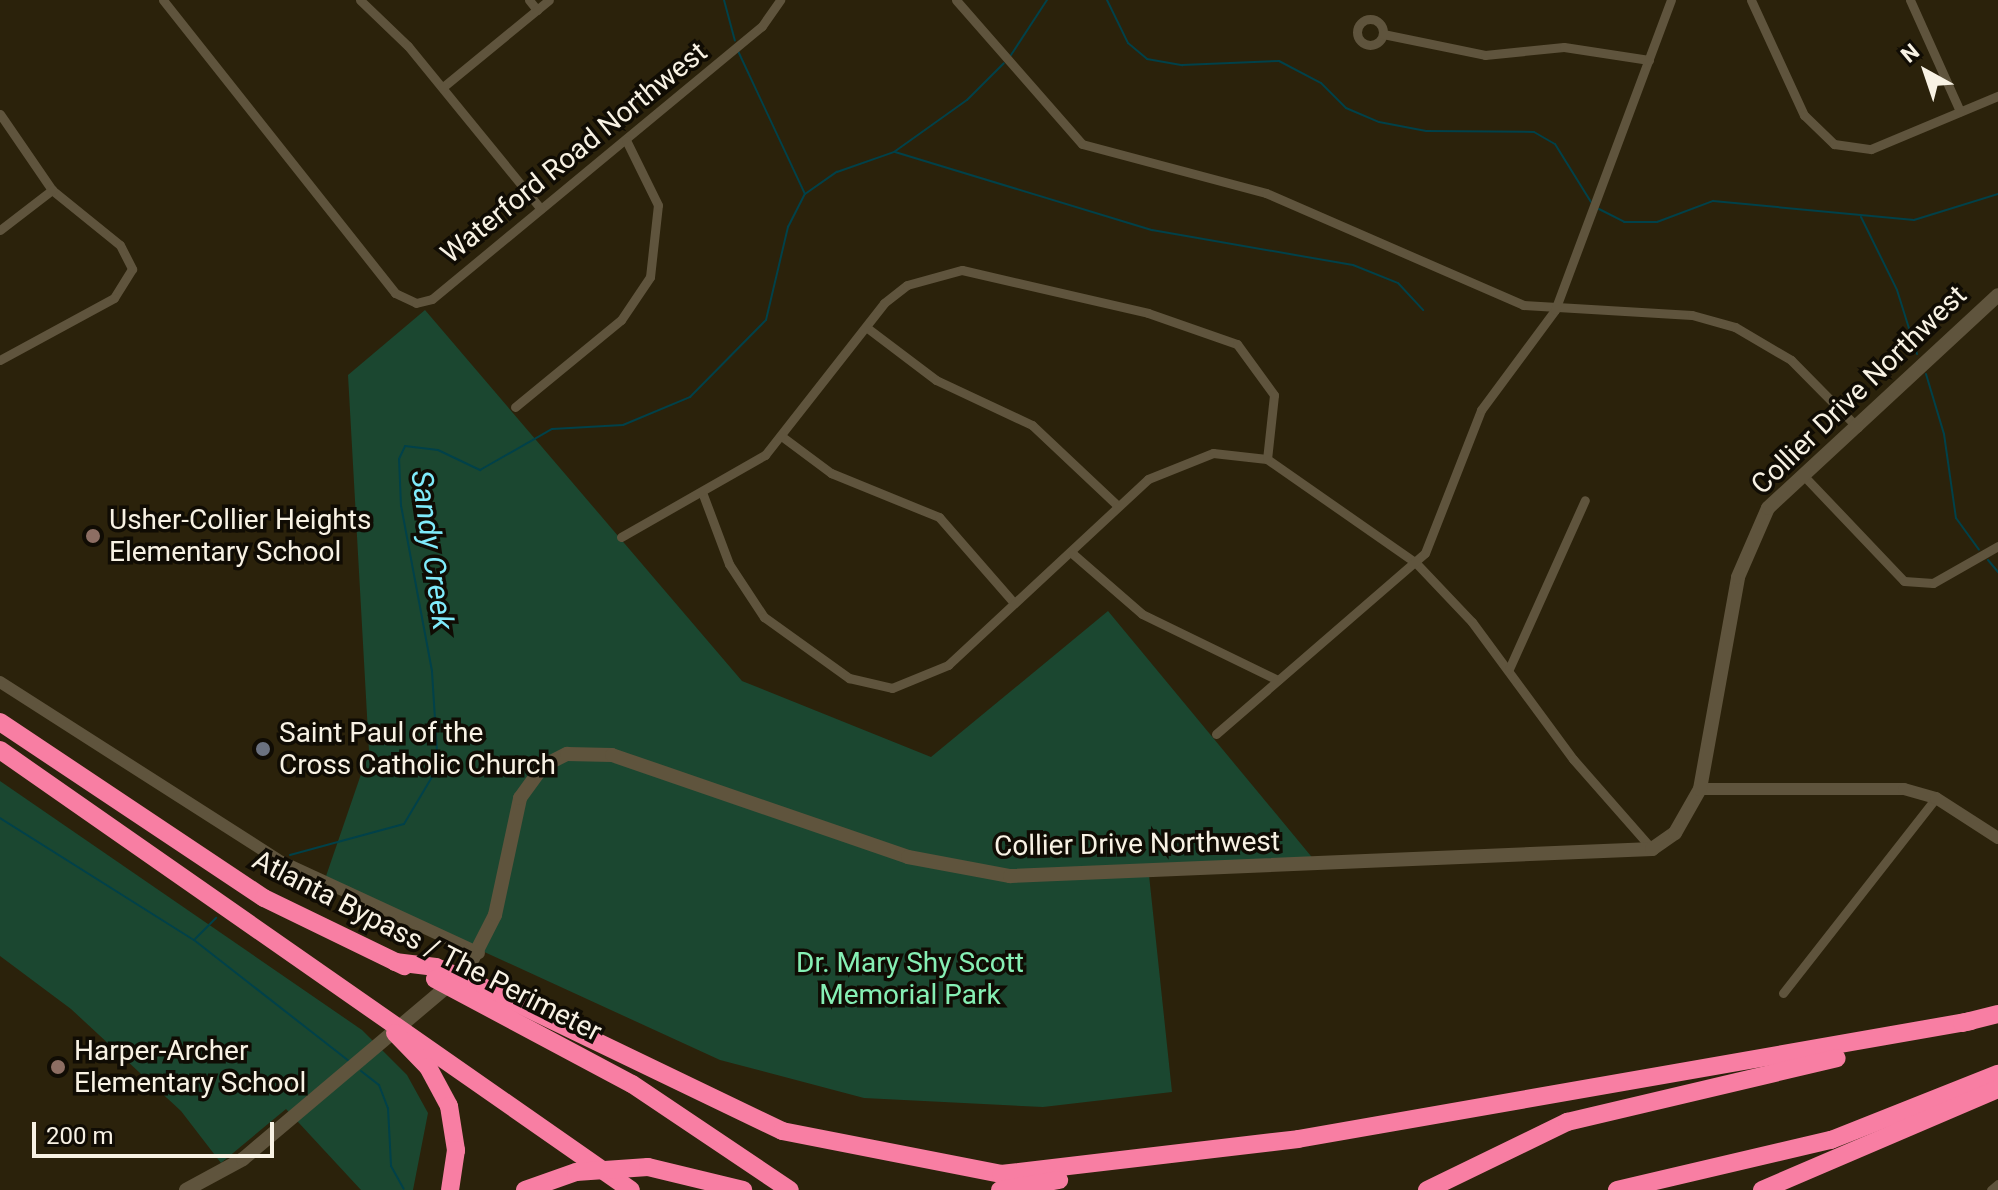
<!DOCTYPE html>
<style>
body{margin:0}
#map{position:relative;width:1998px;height:1190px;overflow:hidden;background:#2b220b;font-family:Roboto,sans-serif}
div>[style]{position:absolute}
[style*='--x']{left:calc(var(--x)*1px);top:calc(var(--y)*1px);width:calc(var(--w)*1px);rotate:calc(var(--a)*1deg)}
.green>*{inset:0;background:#1b4730}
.stream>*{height:2px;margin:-1px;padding:0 1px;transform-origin:1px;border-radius:1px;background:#014149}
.minor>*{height:9px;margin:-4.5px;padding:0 4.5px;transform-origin:4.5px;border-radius:4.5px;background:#5f543d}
.minor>.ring{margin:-4.5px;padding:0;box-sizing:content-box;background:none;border:9px solid #5f543d;border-radius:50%}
.tertiary>*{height:12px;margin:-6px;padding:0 6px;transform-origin:6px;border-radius:6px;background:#5f543d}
.secondary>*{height:14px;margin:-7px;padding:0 7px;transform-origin:7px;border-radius:7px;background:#5f543d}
.motorway>*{height:18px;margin:-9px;padding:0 9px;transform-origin:9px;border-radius:9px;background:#f87ea3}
.dots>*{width:22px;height:22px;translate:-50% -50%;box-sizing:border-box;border:4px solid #100c04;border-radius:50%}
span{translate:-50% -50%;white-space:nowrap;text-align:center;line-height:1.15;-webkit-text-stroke:7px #100c04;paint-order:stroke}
.street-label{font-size:28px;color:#f8f2e4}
.poi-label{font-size:28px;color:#f8f2e4}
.left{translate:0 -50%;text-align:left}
.park-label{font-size:28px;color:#86efb4}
.water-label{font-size:30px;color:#7febfb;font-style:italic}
.north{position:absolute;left:1886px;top:32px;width:80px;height:80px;-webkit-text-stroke:6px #100c04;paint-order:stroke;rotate:320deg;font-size:22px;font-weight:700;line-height:32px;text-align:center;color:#f8f2e4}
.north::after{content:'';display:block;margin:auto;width:28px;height:36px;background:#f8f2e4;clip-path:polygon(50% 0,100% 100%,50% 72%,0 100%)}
.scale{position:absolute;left:32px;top:1122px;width:242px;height:36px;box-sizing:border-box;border:4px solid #f8f2e4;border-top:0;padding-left:10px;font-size:24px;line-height:28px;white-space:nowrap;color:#f8f2e4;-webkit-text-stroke:6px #100c04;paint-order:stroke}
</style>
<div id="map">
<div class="green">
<div style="clip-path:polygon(425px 310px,742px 681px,931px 757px,1108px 611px,1320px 867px,1149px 875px,1172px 1092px,1043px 1107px,864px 1098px,720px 1060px,325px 879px,369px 751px,348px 375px)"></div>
<div style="clip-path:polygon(0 781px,362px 1030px,407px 1075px,428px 1113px,413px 1190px,361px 1190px,286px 1109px,221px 1163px,181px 1111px,71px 1009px,0 956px)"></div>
</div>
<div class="stream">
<div style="--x:724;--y:0;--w:42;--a:75"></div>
<div style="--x:1107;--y:0;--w:48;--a:64"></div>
<div style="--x:1128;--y:43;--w:25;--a:40"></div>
<div style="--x:1147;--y:59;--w:36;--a:10"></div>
<div style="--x:1182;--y:65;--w:97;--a:-2.4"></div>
<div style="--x:1279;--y:61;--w:47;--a:27.6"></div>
<div style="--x:1321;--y:83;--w:35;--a:45"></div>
<div style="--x:1346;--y:108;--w:36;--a:23"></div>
<div style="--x:1379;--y:122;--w:48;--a:10.8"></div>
<div style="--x:1426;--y:131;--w:108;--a:0.5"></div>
<div style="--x:1534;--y:132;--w:24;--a:30"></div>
<div style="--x:1555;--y:144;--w:68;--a:58.2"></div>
<div style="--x:738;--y:51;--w:158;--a:64.9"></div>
<div style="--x:1011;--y:55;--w:66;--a:-56.8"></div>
<div style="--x:895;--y:152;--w:269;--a:16.9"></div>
<div style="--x:1152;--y:230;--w:204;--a:9.9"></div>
<div style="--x:1353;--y:265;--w:48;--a:21.8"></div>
<div style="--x:1398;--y:283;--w:37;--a:47"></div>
<div style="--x:1599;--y:209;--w:28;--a:27"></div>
<div style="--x:1624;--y:222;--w:33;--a:0"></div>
<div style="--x:1657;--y:222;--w:60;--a:-20.6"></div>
<div style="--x:1713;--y:201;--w:202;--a:5.4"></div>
<div style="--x:1914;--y:220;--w:88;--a:-17.2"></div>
<div style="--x:1861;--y:217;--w:81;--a:63.7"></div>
<div style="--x:1897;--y:290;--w:67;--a:72.6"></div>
<div style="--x:1926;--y:374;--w:63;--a:73.3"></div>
<div style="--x:1944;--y:434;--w:85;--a:81.9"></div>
<div style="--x:1956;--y:518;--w:39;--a:54"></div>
<div style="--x:1988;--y:560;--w:16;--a:50"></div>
<div style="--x:0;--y:818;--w:229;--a:32.2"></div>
<div style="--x:194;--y:940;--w:197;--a:38"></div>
<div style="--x:290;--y:855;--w:118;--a:-15.2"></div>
<div style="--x:404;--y:824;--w:66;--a:-59.2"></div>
<div style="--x:438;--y:767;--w:96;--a:-93.6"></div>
<div style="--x:432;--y:671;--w:168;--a:-100.6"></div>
<div style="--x:401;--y:506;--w:47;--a:-92.4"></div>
<div style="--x:399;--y:459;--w:14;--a:-65"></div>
<div style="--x:405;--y:446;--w:33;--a:7"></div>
<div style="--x:438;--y:450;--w:47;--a:25.5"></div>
<div style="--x:480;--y:470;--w:83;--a:-29.7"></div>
<div style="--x:552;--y:429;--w:71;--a:-3.2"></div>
<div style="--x:623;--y:425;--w:73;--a:-22.7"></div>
<div style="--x:690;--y:397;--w:108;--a:-45.4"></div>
<div style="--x:766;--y:320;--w:96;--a:-76.7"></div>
<div style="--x:788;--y:227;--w:37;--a:-63"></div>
<div style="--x:805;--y:194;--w:39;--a:-35"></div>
<div style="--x:837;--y:172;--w:60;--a:-19.3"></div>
<div style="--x:894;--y:152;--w:90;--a:-35.5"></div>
<div style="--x:967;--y:100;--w:52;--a:-45"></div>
<div style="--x:195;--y:939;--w:30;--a:-45"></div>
<div style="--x:361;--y:1071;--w:23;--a:38"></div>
<div style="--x:379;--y:1085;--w:25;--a:69"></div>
<div style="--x:388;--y:1108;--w:58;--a:87"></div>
<div style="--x:391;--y:1166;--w:26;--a:61"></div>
</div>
<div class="minor">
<div style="--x:163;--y:0;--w:374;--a:51.6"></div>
<div style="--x:395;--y:293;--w:23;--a:25"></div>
<div style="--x:416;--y:303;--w:16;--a:-14"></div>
<div style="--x:432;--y:299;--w:428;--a:-39.6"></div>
<div style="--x:762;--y:26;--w:32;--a:-55"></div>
<div style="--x:360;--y:0;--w:66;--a:43.8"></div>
<div style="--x:408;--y:46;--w:210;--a:50.8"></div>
<div style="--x:529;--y:0;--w:13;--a:51"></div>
<div style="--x:956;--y:0;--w:191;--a:48.8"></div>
<div style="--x:1082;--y:144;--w:190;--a:14.9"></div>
<div style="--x:1266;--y:193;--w:280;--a:23.5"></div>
<div style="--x:1523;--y:305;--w:169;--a:3.4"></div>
<div style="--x:1692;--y:315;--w:45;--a:15.6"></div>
<div style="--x:1735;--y:327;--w:65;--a:30.5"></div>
<div style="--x:1791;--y:360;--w:95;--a:45.4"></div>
<div style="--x:1751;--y:0;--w:127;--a:65.3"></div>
<div style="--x:1804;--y:115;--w:42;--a:44"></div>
<div style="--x:1834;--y:144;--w:37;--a:8"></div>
<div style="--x:1871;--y:149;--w:138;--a:-22.7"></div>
<div style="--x:1910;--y:0;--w:122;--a:65.8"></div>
<div class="ring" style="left:1357px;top:19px;width:17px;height:17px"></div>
<div style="--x:1383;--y:34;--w:104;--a:11.6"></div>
<div style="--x:1485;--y:55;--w:79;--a:-5.8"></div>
<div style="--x:1564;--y:47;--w:86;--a:8.7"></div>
<div style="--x:443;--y:87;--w:137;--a:-39.4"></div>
<div style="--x:0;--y:114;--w:92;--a:55.6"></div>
<div style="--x:52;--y:190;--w:87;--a:39"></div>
<div style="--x:120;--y:245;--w:27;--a:63"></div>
<div style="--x:132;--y:269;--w:34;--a:122"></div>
<div style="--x:114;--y:298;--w:130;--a:151.5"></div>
<div style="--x:0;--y:230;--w:66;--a:-37.6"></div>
<div style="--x:866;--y:327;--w:88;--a:37.1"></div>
<div style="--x:936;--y:380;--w:106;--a:25.1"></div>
<div style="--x:1032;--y:425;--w:117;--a:43.3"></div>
<div style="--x:515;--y:407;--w:137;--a:-39.4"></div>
<div style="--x:621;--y:320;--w:52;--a:-56"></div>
<div style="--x:650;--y:277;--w:72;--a:-83.7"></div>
<div style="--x:658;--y:205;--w:72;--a:-116.2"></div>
<div style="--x:784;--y:438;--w:59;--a:36.7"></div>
<div style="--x:831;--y:473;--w:117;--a:22.2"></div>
<div style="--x:939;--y:517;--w:114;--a:48.9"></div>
<div style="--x:1803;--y:475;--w:146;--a:46.4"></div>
<div style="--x:1904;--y:581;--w:29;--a:4"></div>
<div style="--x:1933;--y:583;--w:75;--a:-29.6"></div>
<div style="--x:702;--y:492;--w:77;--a:69.4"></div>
<div style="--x:729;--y:564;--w:64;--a:56.6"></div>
<div style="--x:764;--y:617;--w:105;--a:35.7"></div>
<div style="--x:849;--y:678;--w:44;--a:13.1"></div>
<div style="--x:892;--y:688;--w:61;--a:-22.3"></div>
<div style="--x:948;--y:665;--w:273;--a:-42.9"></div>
<div style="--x:1148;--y:479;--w:70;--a:-21.8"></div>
<div style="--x:1213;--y:453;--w:54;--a:6.3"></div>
<div style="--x:1267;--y:459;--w:182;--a:34.9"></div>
<div style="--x:1416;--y:563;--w:81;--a:46.5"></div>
<div style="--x:1472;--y:622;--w:170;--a:53.6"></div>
<div style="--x:1573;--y:759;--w:120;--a:48.7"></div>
<div style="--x:621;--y:537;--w:166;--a:-29.7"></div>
<div style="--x:765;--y:455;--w:193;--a:-51.9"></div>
<div style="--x:884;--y:303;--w:29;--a:-38"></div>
<div style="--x:907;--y:285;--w:57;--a:-15.3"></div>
<div style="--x:962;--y:270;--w:191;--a:13"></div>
<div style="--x:1148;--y:313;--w:94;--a:19.2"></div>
<div style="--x:1237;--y:344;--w:63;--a:54"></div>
<div style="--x:1274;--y:395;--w:64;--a:96.2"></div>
<div style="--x:1073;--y:554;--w:91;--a:41"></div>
<div style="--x:1142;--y:614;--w:151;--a:25.9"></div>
<div style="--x:1509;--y:669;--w:185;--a:-65.8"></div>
<div style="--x:1216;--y:734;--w:276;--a:-40.9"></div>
<div style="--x:1425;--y:553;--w:154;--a:-68.6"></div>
<div style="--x:1481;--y:410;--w:124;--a:-53.5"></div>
<div style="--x:1555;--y:310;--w:331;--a:-69.5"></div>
<div style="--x:1783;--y:993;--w:248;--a:-51.9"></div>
<div style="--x:1991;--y:1190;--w:9;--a:-41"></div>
</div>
<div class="tertiary">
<div style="--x:0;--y:682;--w:335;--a:32.6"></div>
<div style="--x:282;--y:862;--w:217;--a:24.8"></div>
<div style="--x:1700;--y:789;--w:204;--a:0"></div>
<div style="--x:1904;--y:789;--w:33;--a:16"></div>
<div style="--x:1936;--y:798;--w:74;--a:32.8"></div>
</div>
<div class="secondary">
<div style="--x:186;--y:1190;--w:65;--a:-28.5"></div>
<div style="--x:243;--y:1159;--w:293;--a:-40.2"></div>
<div style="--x:467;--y:970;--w:62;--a:-63"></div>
<div style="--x:495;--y:915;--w:120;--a:-77.9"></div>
<div style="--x:520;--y:798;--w:39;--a:-54"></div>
<div style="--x:543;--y:766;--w:27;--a:-27"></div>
<div style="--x:567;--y:754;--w:45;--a:1.3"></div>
<div style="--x:612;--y:755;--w:313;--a:19"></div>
<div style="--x:908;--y:857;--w:104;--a:10.6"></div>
<div style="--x:1010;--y:876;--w:643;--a:-2.41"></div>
<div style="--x:1652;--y:849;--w:28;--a:-35"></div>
<div style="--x:1675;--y:833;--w:51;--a:-60.4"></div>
<div style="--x:1700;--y:789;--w:215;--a:-79.8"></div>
<div style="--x:1738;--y:577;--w:75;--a:-66.5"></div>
<div style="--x:1768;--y:508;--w:313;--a:-42.8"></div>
</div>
<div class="motorway">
<div style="--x:0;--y:722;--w:317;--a:33.7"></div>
<div style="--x:264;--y:898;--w:156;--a:25.9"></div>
<div style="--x:0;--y:750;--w:769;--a:34.89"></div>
<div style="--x:395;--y:962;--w:41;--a:7"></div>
<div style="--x:436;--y:967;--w:51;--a:23.1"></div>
<div style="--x:483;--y:987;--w:332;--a:25.7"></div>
<div style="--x:782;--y:1131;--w:223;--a:11.1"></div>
<div style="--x:1001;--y:1174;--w:299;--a:-6.7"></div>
<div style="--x:1298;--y:1139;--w:683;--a:-9.94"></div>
<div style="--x:435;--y:979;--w:223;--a:28.1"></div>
<div style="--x:632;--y:1084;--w:190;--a:33.9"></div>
<div style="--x:1962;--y:1023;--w:37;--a:-14"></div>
<div style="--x:395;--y:1033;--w:47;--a:45.9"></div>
<div style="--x:428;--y:1067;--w:44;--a:61.7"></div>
<div style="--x:449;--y:1106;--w:45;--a:81"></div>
<div style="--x:456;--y:1150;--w:40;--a:98.5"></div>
<div style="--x:525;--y:1190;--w:54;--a:-19.4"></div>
<div style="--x:576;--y:1172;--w:72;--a:-4"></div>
<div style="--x:648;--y:1167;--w:98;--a:13.6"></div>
<div style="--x:1000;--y:1190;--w:60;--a:-9.6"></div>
<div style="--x:1427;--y:1190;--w:156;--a:-25.9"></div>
<div style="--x:1567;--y:1122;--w:277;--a:-13.3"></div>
<div style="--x:1617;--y:1190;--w:220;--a:-13.2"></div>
<div style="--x:1831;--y:1140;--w:180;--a:-21.6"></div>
<div style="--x:1762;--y:1190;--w:257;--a:-23.2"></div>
</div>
<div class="dots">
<div style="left:93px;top:536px;background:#8d6e63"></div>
<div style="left:263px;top:749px;background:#6b7280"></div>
<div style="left:58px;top:1067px;background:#8d6e63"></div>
</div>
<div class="street-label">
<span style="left:574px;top:153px;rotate:-39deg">Waterford Road Northwest</span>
<span style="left:1859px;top:390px;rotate:-44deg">Collier Drive Northwest</span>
<span style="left:1137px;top:844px;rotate:-1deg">Collier Drive Northwest</span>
<span style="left:427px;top:946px;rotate:27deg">Atlanta Bypass / The Perimeter</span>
</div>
<div class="poi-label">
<span class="left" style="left:109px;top:536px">Usher-Collier Heights<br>Elementary School</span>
<span class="left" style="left:279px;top:749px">Saint Paul of the<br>Cross Catholic Church</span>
<span class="left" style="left:74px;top:1067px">Harper-Archer<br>Elementary School</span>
</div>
<div class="park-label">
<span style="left:910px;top:979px">Dr. Mary Shy Scott<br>Memorial Park</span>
</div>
<div class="water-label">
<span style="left:432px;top:550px;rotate:82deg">Sandy Creek</span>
</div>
<div class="north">N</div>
<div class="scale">200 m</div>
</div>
